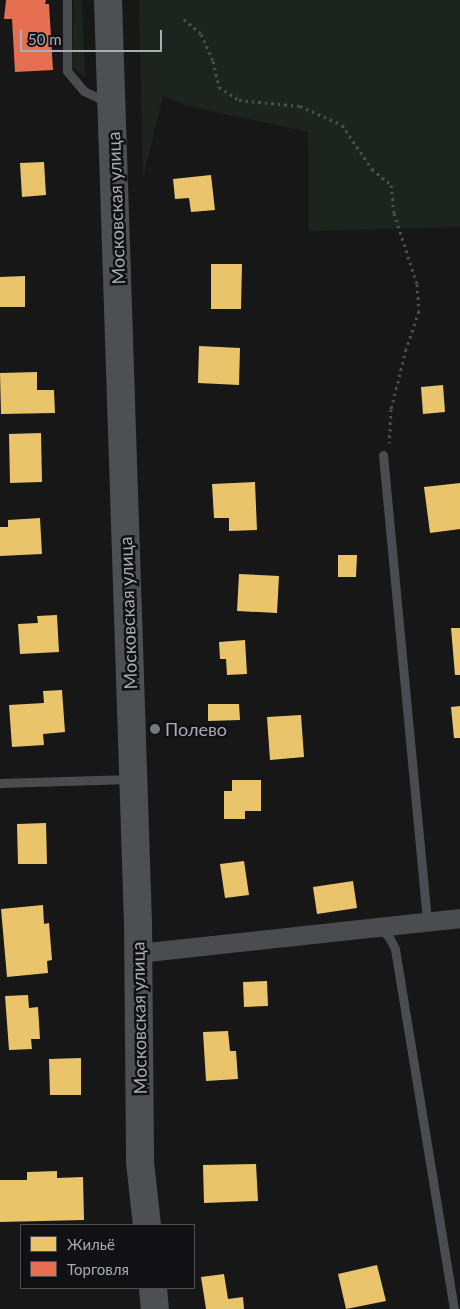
<!DOCTYPE html>
<meta charset="utf-8">
<style>
body{margin:0}
#map{position:relative;width:460px;height:1309px;overflow:hidden;background:#171717;font-family:Lato,sans-serif}
div>[style]{position:absolute}
[style*='--x']{left:calc(var(--x)*1px);top:calc(var(--y)*1px);width:calc(var(--w)*1px);rotate:calc(var(--a)*1deg)}
.green>*{inset:0;background:#1d241e}
.homes>*{inset:0;background:#e9c46a}
.shops>*{inset:0;background:#e76f51}
.path>*{height:3px;margin-top:-1.5px;transform-origin:0;background:repeating-linear-gradient(90deg,#4d4e52 0 2.5px,transparent 0 6.5px)}
.lane>*{height:9px;margin:-4.5px;padding:0 4.5px;transform-origin:4.5px;border-radius:4.5px;background:#4b4c50}
.street>*{height:19px;margin:-9.5px;padding:0 9.5px;transform-origin:9.5px;border-radius:9.5px;background:#4b4c50}
.primary>*{height:28px;margin:-14px;padding:0 14px;transform-origin:14px;border-radius:14px;background:#4d4f52}
.dots>*{width:14px;height:14px;translate:-50% -50%;box-sizing:border-box;border:2px solid #111113;border-radius:50%}
span{translate:-50% -50%;white-space:nowrap;text-align:center;line-height:1.15;-webkit-text-stroke:5px #111113;paint-order:stroke}
.street-label{font-size:18px;color:#a8adb8}
.poi-label{font-size:18px;color:#a8adb8}
.left{translate:0 -50%;text-align:left}
.legend{position:absolute;left:20px;top:1224px;width:175px;height:65px;box-sizing:border-box;background:#111113;border:1px solid #4d4f55;margin:0;padding:6px 9px;list-style:none;font-size:15px;color:#a8adb8}
.legend li{display:flex;align-items:center;gap:10px;height:25px}
.legend b{width:25px;border:1px solid #4d4f55}
.scale{position:absolute;left:20px;top:30px;width:142px;height:22px;box-sizing:border-box;border:2px solid #a8adb8;border-top:0;padding-left:6px;font-size:15px;line-height:18px;white-space:nowrap;color:#a8adb8;-webkit-text-stroke:4px #111113;paint-order:stroke}
</style>
<div id="map">
<div class="green">
<div style="clip-path:polygon(74px 0,82px 0,85px 77px,72px 67px)"></div>
<div style="clip-path:polygon(139px 0,460px 0,460px 227px,309px 231px,308px 132px,188px 106px,163px 96px,143px 178px)"></div>
</div>
<div class="homes">
<div style="clip-path:polygon(44px 162px,46px 195px,22px 197px,20px 163px)"></div>
<div style="clip-path:polygon(211px 175px,215px 210px,191px 212px,189px 198px,175px 199px,173px 179px)"></div>
<div style="clip-path:polygon(211px 264px,242px 264px,241px 309px,211px 309px)"></div>
<div style="clip-path:polygon(25px 276px,25px 307px,0 307px,0 277px)"></div>
<div style="clip-path:polygon(199px 346px,240px 348px,239px 385px,198px 383px)"></div>
<div style="clip-path:polygon(37px 372px,37px 390px,54px 390px,55px 413px,1px 414px,0 373px)"></div>
<div style="clip-path:polygon(443px 385px,445px 412px,423px 414px,421px 387px)"></div>
<div style="clip-path:polygon(41px 433px,42px 482px,10px 483px,9px 434px)"></div>
<div style="clip-path:polygon(255px 482px,257px 530px,229px 531px,229px 518px,214px 518px,212px 484px)"></div>
<div style="clip-path:polygon(460px 483px,460px 529px,430px 533px,424px 487px)"></div>
<div style="clip-path:polygon(40px 518px,42px 554px,0 556px,0 527px,8px 527px,8px 520px)"></div>
<div style="clip-path:polygon(338px 555px,357px 555px,356px 577px,338px 577px)"></div>
<div style="clip-path:polygon(239px 574px,279px 576px,277px 613px,237px 611px)"></div>
<div style="clip-path:polygon(57px 615px,59px 652px,20px 654px,18px 624px,38px 623px,37px 616px)"></div>
<div style="clip-path:polygon(451px 628px,460px 628px,460px 675px,455px 675px)"></div>
<div style="clip-path:polygon(245px 640px,247px 674px,227px 675px,226px 659px,220px 659px,219px 642px)"></div>
<div style="clip-path:polygon(62px 690px,65px 732px,43px 734px,44px 745px,12px 747px,9px 705px,44px 703px,43px 691px)"></div>
<div style="clip-path:polygon(208px 704px,239px 704px,240px 720px,208px 721px)"></div>
<div style="clip-path:polygon(460px 706px,460px 738px,454px 738px,451px 707px)"></div>
<div style="clip-path:polygon(301px 715px,304px 757px,270px 760px,267px 717px)"></div>
<div style="clip-path:polygon(232px 780px,261px 780px,261px 811px,245px 811px,245px 819px,224px 819px,224px 791px,232px 791px)"></div>
<div style="clip-path:polygon(46px 823px,47px 864px,18px 864px,17px 824px)"></div>
<div style="clip-path:polygon(244px 861px,249px 895px,225px 898px,220px 864px)"></div>
<div style="clip-path:polygon(353px 881px,357px 908px,317px 914px,313px 887px)"></div>
<div style="clip-path:polygon(43px 905px,44px 924px,49px 923px,52px 960px,47px 961px,48px 973px,7px 977px,1px 909px)"></div>
<div style="clip-path:polygon(267px 981px,268px 1006px,244px 1007px,243px 982px)"></div>
<div style="clip-path:polygon(28px 995px,29px 1008px,38px 1007px,40px 1039px,31px 1039px,32px 1049px,9px 1050px,5px 996px)"></div>
<div style="clip-path:polygon(228px 1031px,230px 1051px,236px 1051px,238px 1079px,206px 1081px,203px 1032px)"></div>
<div style="clip-path:polygon(81px 1058px,81px 1095px,50px 1095px,49px 1059px)"></div>
<div style="clip-path:polygon(256px 1164px,258px 1201px,204px 1203px,203px 1165px)"></div>
<div style="clip-path:polygon(57px 1171px,57px 1178px,83px 1177px,84px 1220px,0 1222px,0 1180px,27px 1180px,27px 1172px)"></div>
<div style="clip-path:polygon(377px 1265px,386px 1301px,346px 1309px,338px 1274px)"></div>
<div style="clip-path:polygon(224px 1274px,228px 1299px,243px 1297px,244px 1309px,206px 1309px,201px 1277px)"></div>
</div>
<div class="shops">
<div style="clip-path:polygon(6px 0,46px 0,45px 4px,49px 4px,53px 70px,15px 72px,12px 19px,4px 19px)"></div>
</div>
<div class="path">
<div style="--x:184;--y:19;--w:23;--a:41"></div>
<div style="--x:201;--y:34;--w:30;--a:66"></div>
<div style="--x:213;--y:61;--w:27;--a:77"></div>
<div style="--x:219;--y:87;--w:24;--a:33"></div>
<div style="--x:239;--y:100;--w:61;--a:5.6"></div>
<div style="--x:300;--y:106;--w:46;--a:24.3"></div>
<div style="--x:342;--y:125;--w:53;--a:55.7"></div>
<div style="--x:372;--y:169;--w:25;--a:40"></div>
<div style="--x:391;--y:185;--w:28;--a:84"></div>
<div style="--x:394;--y:213;--w:75;--a:72.1"></div>
<div style="--x:417;--y:284;--w:27;--a:86"></div>
<div style="--x:419;--y:311;--w:40;--a:108.9"></div>
<div style="--x:406;--y:349;--w:62;--a:104"></div>
<div style="--x:391;--y:409;--w:34;--a:93"></div>
</div>
<div class="lane">
<div style="--x:67;--y:0;--w:71;--a:90"></div>
<div style="--x:67;--y:71;--w:26;--a:50"></div>
<div style="--x:84;--y:91;--w:25;--a:26"></div>
<div style="--x:383;--y:455;--w:468;--a:84.6"></div>
<div style="--x:0;--y:783;--w:130;--a:-1.8"></div>
<div style="--x:380;--y:929;--w:12;--a:42"></div>
<div style="--x:389;--y:937;--w:13;--a:63"></div>
<div style="--x:395;--y:949;--w:365;--a:80.7"></div>
</div>
<div class="street">
<div style="--x:138;--y:953;--w:324;--a:-6.2"></div>
</div>
<div class="primary">
<div style="--x:108;--y:0;--w:925;--a:88.14"></div>
<div style="--x:138;--y:925;--w:237;--a:89.5"></div>
<div style="--x:140;--y:1162;--w:63;--a:83.7"></div>
<div style="--x:153;--y:1288;--w:21;--a:85"></div>
</div>
<div class="dots">
<div style="left:155px;top:729px;background:#757880"></div>
</div>
<div class="street-label">
<span style="left:116px;top:208px;rotate:-92deg">Московская улица</span>
<span style="left:128px;top:613px;rotate:-92deg">Московская улица</span>
<span style="left:139px;top:1018px;rotate:-91deg">Московская улица</span>
</div>
<div class="poi-label">
<span class="left" style="left:165px;top:729px">Полево</span>
</div>
<ul class="legend">
<li><b style="height:14px;background:#e9c46a"></b>Жильё</li>
<li><b style="height:14px;background:#e76f51"></b>Торговля</li>
</ul>
<div class="scale">50 m</div>
</div>
